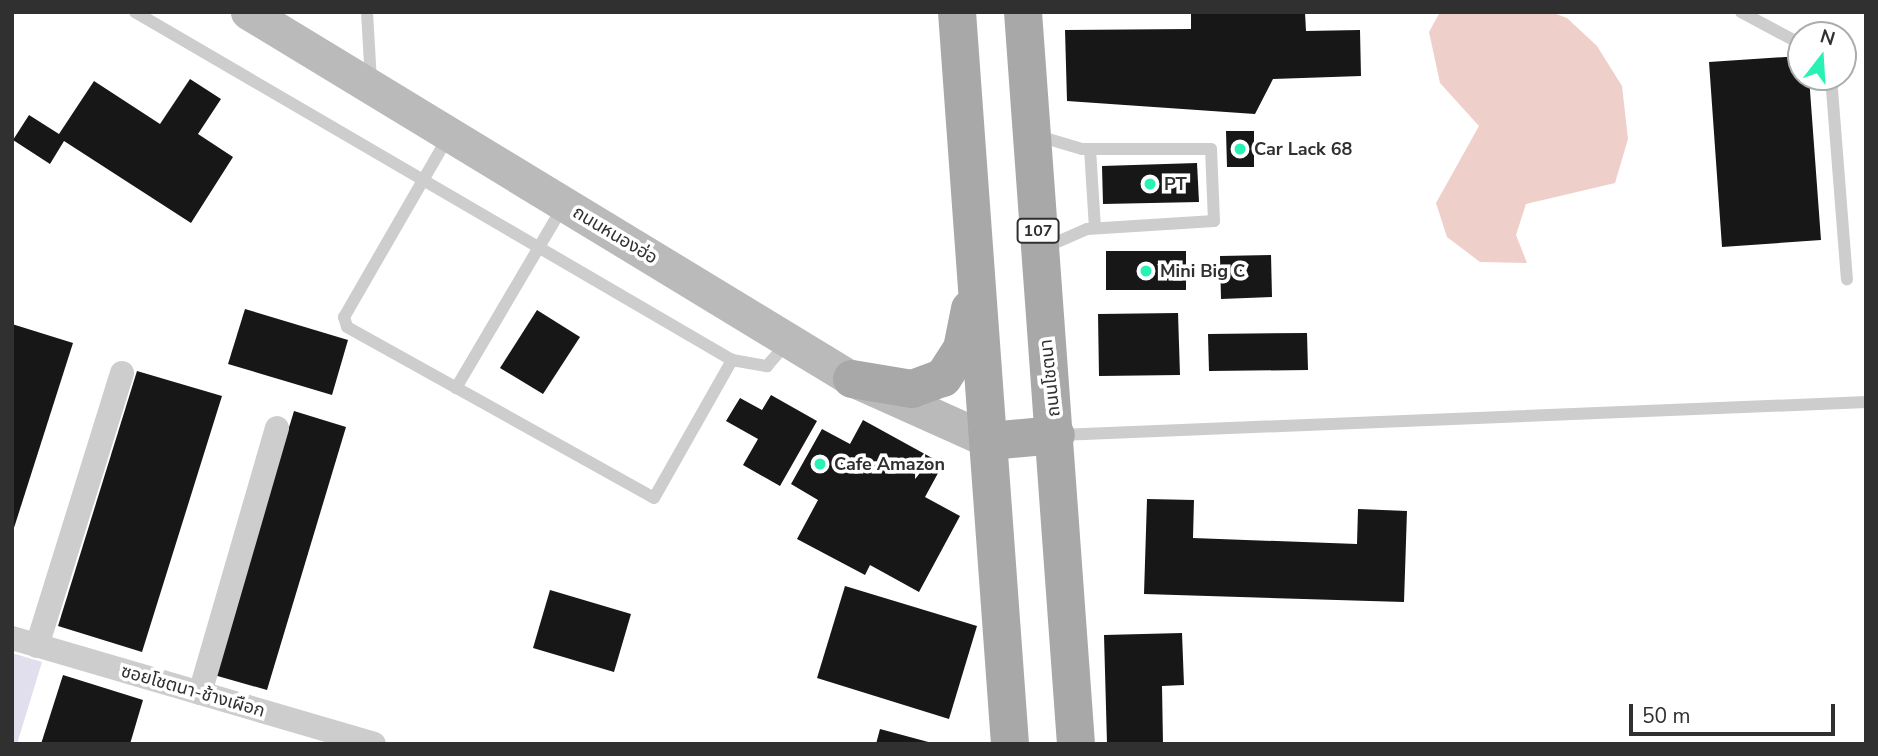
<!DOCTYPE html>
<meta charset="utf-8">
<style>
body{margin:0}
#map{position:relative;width:1878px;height:756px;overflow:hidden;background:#fff;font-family:"Nunito Sans","Noto Sans Thai",sans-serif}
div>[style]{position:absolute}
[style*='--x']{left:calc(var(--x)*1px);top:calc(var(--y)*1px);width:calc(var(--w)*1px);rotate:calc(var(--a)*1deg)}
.green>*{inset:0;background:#e1deee}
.water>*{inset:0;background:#efcfc9}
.building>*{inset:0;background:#171717}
.service>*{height:12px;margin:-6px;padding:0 6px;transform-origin:6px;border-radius:6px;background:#cdcdcd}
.minor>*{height:24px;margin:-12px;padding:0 12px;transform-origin:12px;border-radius:12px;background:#cdcdcd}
.secondary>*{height:35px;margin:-17.5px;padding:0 17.5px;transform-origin:17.5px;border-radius:17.5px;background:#bababa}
.primary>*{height:38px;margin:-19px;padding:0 19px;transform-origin:19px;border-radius:19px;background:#a8a8a8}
.dots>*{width:19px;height:19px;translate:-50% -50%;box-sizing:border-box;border:4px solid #fff;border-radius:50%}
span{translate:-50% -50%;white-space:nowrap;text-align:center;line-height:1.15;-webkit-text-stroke:7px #fff;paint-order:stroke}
.shield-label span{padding:2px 5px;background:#fff;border:2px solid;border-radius:5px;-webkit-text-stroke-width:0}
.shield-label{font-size:16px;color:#303030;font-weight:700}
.poi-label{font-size:18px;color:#303030;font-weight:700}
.left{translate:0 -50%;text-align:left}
.street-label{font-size:18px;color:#303030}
.frame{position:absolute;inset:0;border:14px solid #303030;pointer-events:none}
.north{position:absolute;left:1787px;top:21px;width:70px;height:70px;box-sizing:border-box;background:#fff;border:2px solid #acacac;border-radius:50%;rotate:17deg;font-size:19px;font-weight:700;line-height:28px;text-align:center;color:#303030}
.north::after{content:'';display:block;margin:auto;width:24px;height:32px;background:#28f2b3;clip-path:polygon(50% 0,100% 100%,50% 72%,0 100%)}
.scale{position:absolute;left:1629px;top:704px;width:206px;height:32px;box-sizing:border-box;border:4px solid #303030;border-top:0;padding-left:9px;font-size:21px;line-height:24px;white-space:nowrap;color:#303030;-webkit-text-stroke:5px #fff;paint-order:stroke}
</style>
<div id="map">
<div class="green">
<div style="clip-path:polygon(12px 653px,42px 662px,17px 744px,12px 744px)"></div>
</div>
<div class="water">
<div style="clip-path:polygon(1440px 12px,1551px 12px,1567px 18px,1597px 46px,1622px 86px,1628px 139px,1615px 183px,1526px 204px,1516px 235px,1527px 263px,1480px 262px,1447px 237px,1436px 203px,1479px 126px,1440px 83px,1429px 32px)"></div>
</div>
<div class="building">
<div style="clip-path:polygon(1191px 12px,1305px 12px,1306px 31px,1360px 30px,1361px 76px,1273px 79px,1255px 114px,1067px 101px,1065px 30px,1191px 29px)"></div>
<div style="clip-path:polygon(1801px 56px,1801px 77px,1809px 77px,1821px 240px,1722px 247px,1709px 62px)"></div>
<div style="clip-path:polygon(190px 79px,221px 99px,198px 134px,233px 157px,191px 223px,64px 141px,50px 164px,13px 140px,29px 115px,59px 134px,94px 81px,160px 124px)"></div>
<div style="clip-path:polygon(1226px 131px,1254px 131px,1254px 167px,1227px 167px)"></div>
<div style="clip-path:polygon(1197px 163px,1199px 202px,1103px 204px,1102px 166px)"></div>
<div style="clip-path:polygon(1106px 251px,1186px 251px,1186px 290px,1106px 290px)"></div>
<div style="clip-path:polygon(1271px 255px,1272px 297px,1221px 299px,1220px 256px)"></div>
<div style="clip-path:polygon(245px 309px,348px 340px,332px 395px,228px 364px)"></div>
<div style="clip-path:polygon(537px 310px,580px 337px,543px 394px,500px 368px)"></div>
<div style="clip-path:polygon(1178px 313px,1180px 375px,1099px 376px,1098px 314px)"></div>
<div style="clip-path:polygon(12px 324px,73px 343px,13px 531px,12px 531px)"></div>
<div style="clip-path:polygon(1307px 333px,1308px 370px,1209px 371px,1208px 334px)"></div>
<div style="clip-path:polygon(137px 371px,222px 396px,142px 652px,58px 626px)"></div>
<div style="clip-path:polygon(771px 395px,817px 421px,780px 486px,743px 465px,758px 439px,726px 421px,740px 398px,762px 410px)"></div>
<div style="clip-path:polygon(294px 411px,346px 427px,267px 690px,214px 675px)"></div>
<div style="clip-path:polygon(863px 420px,943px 464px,925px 497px,960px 516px,919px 592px,870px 565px,865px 575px,797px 539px,818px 500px,791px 484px,822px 429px,850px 444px)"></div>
<div style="clip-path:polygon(1147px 499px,1194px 500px,1193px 538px,1357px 544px,1358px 509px,1407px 511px,1404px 602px,1144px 594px)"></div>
<div style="clip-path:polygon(845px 586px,977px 626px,949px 719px,817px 678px)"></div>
<div style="clip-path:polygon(550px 590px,631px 614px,614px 672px,533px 648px)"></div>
<div style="clip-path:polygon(1182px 633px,1184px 685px,1162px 686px,1163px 744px,1107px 744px,1104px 635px)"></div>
<div style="clip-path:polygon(63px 675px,143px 700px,130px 744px,41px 744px)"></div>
<div style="clip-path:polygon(880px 729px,932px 743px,932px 744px,876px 744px)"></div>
</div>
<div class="service">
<div style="--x:135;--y:12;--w:691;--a:30.24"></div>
<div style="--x:732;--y:360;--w:36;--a:10"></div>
<div style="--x:767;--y:366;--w:32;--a:-49"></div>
<div style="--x:367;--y:12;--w:70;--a:86.7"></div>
<div style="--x:1741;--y:12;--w:68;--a:28.1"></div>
<div style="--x:1831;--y:77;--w:203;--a:85.5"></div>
<div style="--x:1035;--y:135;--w:49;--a:16.6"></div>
<div style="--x:1082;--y:149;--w:129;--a:0"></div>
<div style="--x:1211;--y:149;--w:72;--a:87.6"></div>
<div style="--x:1214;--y:221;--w:127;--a:176.4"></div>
<div style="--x:1087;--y:229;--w:45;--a:156.3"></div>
<div style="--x:448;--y:137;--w:208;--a:120"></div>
<div style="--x:344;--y:317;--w:10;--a:73"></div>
<div style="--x:347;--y:327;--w:351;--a:29.1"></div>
<div style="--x:654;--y:498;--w:159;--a:-60.5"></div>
<div style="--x:1090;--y:149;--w:79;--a:86.4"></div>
<div style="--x:456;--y:388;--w:212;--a:-59.5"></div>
<div style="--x:1060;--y:435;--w:807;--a:-2.34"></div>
</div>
<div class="minor">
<div style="--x:12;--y:638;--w:377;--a:16.3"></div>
<div style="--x:37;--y:646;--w:286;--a:-72.7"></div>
<div style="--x:200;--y:693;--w:276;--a:-73.8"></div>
</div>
<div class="secondary">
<div style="--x:248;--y:12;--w:707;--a:31.28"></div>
<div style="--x:852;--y:379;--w:151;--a:24.2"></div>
</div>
<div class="primary">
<div style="--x:957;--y:12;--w:734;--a:85.86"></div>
<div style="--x:1023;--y:12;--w:734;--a:85.86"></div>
<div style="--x:852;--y:379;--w:61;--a:9.5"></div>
<div style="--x:912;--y:389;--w:33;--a:-20"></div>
<div style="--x:943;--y:378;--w:35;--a:-57"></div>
<div style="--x:962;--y:349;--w:41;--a:-78.7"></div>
<div style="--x:990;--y:441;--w:66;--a:-5.2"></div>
</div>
<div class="dots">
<div style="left:1240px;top:149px;background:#28f2b3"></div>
<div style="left:1150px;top:184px;background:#28f2b3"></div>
<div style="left:1146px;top:271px;background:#28f2b3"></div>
<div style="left:820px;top:464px;background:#28f2b3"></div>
</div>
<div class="shield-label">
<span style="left:1038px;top:231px">107</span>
</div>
<div class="poi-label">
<span class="left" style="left:1254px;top:149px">Car Lack 68</span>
<span class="left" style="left:1164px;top:184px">PT</span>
<span class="left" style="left:1160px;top:271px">Mini Big C</span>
<span class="left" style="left:834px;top:464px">Cafe Amazon</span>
</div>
<div class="street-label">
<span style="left:615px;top:235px;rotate:31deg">ถนนหนองฮ่อ</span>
<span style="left:1050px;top:378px;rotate:-96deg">ถนนโชตนา</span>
<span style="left:193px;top:691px;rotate:16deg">ซอยโชตนา-ช้างเผือก</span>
</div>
<div class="frame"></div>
<div class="north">N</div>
<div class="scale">50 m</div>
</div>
